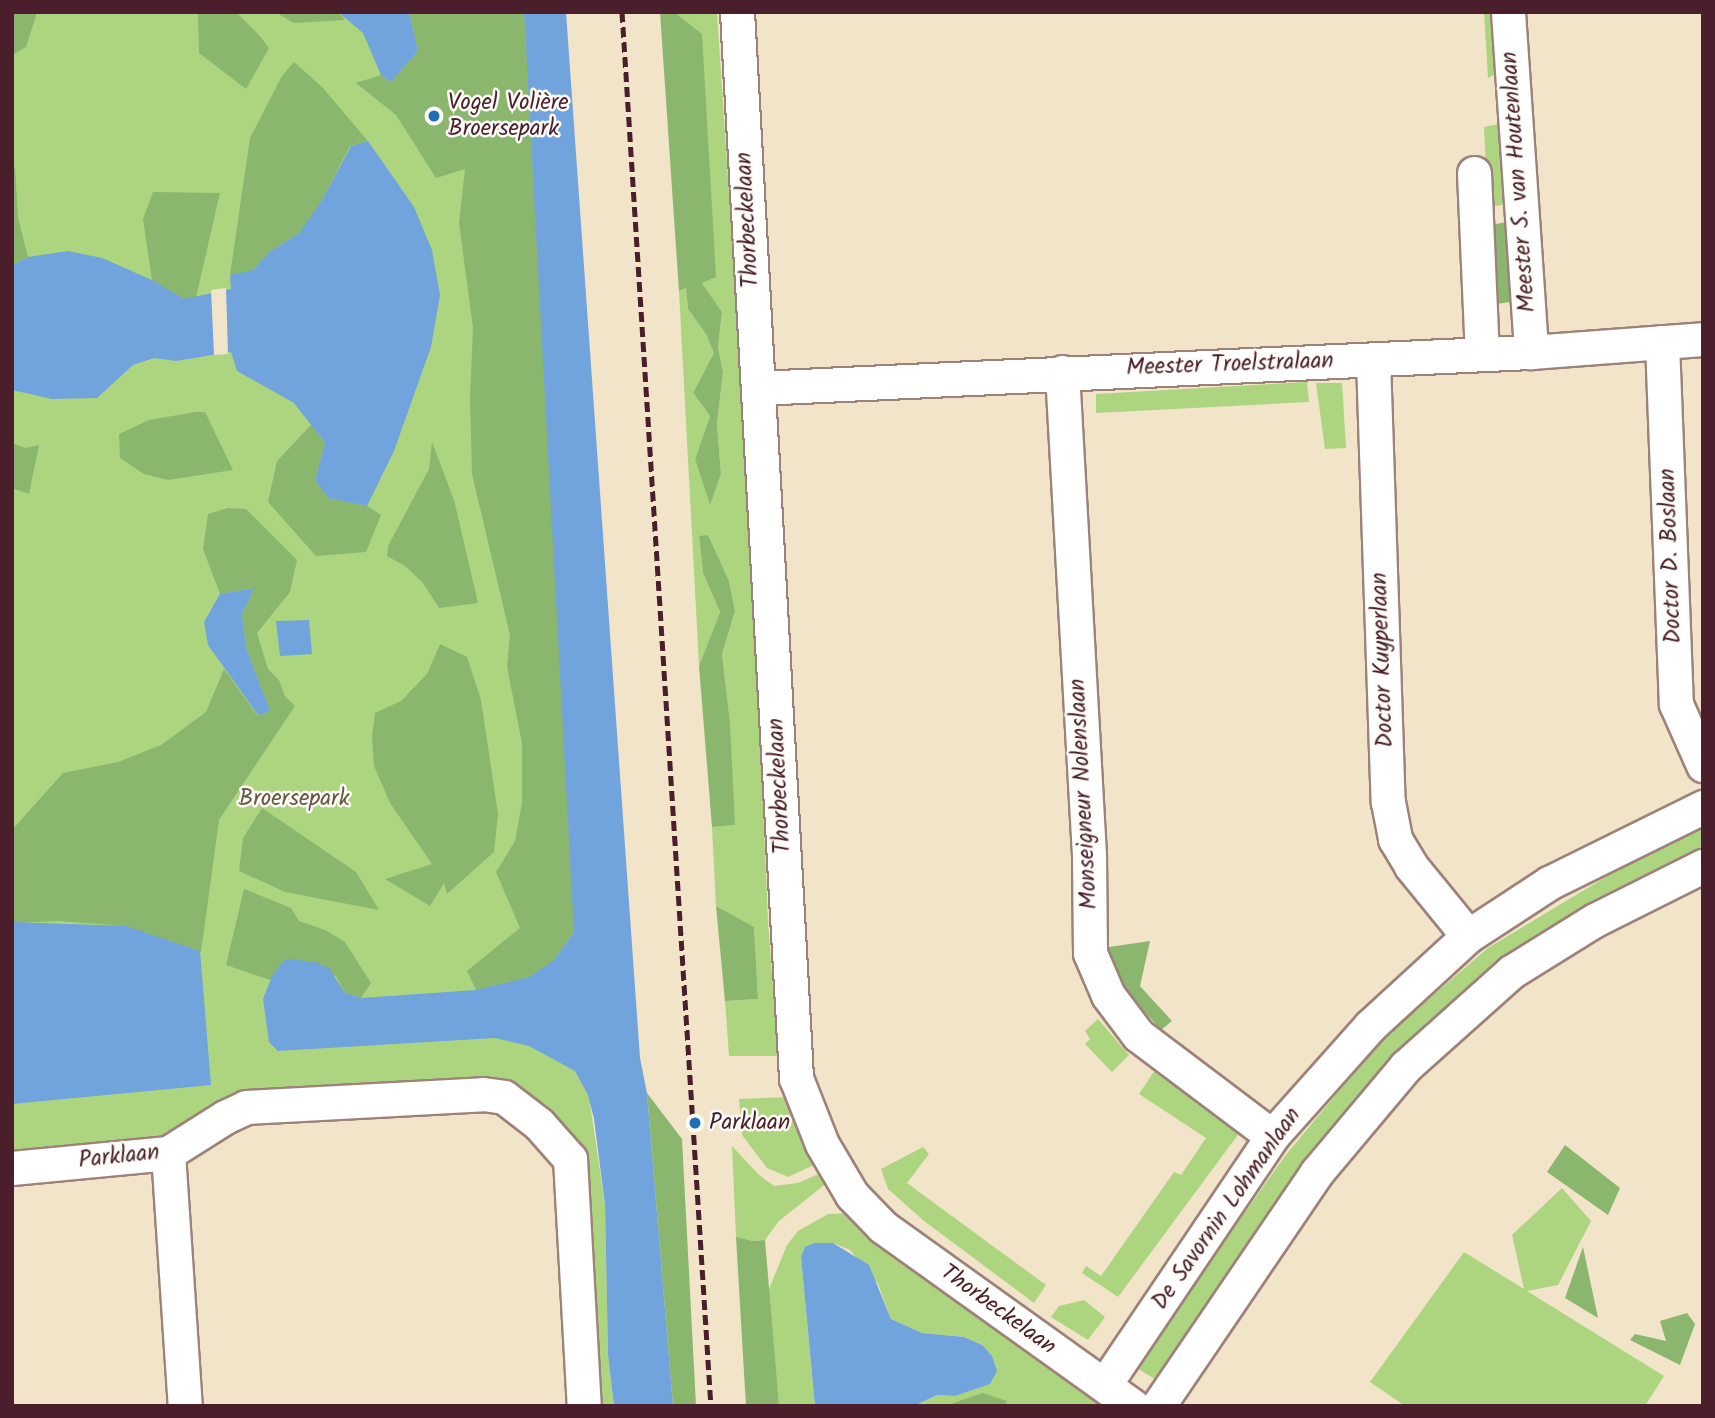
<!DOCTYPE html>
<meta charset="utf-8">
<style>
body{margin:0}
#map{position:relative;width:1715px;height:1418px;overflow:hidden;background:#f2e4c9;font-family:Kalam,sans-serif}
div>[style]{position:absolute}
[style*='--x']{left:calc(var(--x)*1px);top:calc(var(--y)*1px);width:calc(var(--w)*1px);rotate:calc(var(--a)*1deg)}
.green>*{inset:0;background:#add580}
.forest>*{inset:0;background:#8ab66e}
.water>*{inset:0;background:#71a3dc}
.pier>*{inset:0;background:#f2e4c9}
.roads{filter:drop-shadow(2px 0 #9e827a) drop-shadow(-2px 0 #9e827a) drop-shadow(0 2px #9e827a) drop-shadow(0 -2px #9e827a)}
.minor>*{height:33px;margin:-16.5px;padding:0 16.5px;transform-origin:16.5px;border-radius:16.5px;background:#fff}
.rail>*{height:5px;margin-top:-2.5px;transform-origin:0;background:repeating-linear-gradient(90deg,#4a1f2b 0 10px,transparent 0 15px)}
.dots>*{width:19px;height:19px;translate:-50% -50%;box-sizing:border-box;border:4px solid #fdfcf7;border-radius:50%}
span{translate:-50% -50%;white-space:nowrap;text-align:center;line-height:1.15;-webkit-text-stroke:5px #fdfcf7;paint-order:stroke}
.poi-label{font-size:23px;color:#4a1f2b}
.left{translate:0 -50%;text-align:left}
.street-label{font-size:23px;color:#4a1f2b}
.park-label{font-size:23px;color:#685644}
.frame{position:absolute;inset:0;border:14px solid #4a1f2b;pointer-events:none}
</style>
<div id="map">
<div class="green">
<div style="clip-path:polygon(12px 12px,535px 12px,590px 1103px,605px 1205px,608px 1355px,614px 1406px,592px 1406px,577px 1149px,512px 1086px,285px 1094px,162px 1139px,12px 1156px)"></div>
<div style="clip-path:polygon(674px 12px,717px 12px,751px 524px,768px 921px,778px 1056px,729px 1056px,725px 1001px,758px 999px,754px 928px,716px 906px,712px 827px,734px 825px,730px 722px,722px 654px,735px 611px,729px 581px,708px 536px,699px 536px,703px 573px,720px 612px,699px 666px,679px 291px,686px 288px,688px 309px,706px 334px,715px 353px,693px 393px,710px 416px,695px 459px,710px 504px,721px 474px,717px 424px,723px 372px,718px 347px,722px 312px,701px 282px)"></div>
<div style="clip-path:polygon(1484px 12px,1496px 12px,1501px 71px,1488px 78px)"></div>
<div style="clip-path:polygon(1504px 123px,1509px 204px,1488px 207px,1484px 127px)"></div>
<div style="clip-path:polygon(1307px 382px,1309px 402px,1096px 413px,1096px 394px)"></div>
<div style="clip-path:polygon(1316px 383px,1342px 383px,1346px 448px,1325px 449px)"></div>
<div style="clip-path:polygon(1703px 825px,1703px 852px,1512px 961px,1158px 1381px,1135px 1367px,1285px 1156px,1382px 1039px,1488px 948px,1639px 857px)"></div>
<div style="clip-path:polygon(1098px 1019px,1129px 1055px,1112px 1072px,1085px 1044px,1090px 1039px,1085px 1031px)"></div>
<div style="clip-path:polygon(1155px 1070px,1240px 1132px,1118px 1297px,1082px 1273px,1086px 1266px,1101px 1276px,1174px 1172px,1181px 1175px,1206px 1138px,1139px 1094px)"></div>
<div style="clip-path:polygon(789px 1097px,816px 1164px,788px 1177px,767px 1168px,742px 1135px,739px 1099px)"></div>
<div style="clip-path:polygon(732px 1146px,758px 1174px,774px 1186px,798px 1183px,823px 1172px,828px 1182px,779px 1221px,765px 1240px,753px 1241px,736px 1237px)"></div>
<div style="clip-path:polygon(923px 1147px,929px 1154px,907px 1183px,1046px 1285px,1034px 1303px,924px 1221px,888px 1189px,881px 1169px)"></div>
<div style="clip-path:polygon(1562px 1188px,1591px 1221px,1558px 1285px,1527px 1291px,1664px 1376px,1645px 1406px,1405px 1406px,1370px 1382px,1464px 1252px,1524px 1289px,1512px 1235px)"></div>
<div style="clip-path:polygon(852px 1213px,1107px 1406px,914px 1406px,937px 1395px,955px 1396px,982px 1345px,964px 1337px,922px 1333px,891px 1319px,878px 1284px,850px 1250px,833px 1243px,814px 1243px,801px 1257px,815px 1406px,779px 1406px,767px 1294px,787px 1245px,798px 1231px,828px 1214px)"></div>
<div style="clip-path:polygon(1084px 1300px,1105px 1317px,1088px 1340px,1051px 1317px,1059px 1306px)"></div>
</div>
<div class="forest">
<div style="clip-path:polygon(12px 12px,35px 12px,36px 16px,26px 47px,12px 55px)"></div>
<div style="clip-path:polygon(198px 12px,236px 12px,259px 35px,269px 48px,246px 89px,199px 53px)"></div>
<div style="clip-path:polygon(275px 12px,338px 12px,345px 20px,294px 23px)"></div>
<div style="clip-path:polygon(409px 12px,524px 12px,575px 923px,574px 932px,553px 961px,529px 977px,476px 990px,467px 971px,520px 928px,496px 872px,515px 841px,522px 803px,522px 743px,507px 667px,510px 635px,472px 474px,470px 398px,473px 328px,459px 223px,465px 169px,436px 178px,396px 115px,356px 83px,381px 75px,391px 82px,418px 51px)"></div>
<div style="clip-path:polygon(660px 12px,674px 12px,702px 34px,716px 277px,702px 283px,722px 312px,718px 347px,723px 372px,717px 424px,721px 474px,710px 505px,695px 459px,710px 416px,693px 393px,714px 353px,706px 334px,688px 309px,686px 288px,679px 291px)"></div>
<div style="clip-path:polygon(294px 62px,322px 87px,368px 141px,350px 146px,322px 200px,299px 233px,269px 252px,253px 270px,230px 275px,250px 138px,282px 76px)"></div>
<div style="clip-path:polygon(12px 167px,15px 168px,18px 218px,28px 257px,12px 265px)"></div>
<div style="clip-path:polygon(153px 192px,220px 193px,194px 306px,152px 280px,143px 219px)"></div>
<div style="clip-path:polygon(1510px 221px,1516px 301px,1497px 304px,1492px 225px)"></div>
<div style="clip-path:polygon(196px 412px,205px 412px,233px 470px,168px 480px,144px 474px,120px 458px,119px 434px,149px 420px)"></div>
<div style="clip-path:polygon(311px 425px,325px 443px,315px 480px,328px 498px,367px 506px,381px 515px,366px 552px,316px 556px,268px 502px,277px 461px)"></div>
<div style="clip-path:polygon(432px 442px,454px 500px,478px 603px,439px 608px,423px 583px,405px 566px,387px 556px,388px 546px,429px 469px)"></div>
<div style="clip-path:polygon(12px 443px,25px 448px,39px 445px,29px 494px,12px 488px)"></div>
<div style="clip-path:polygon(228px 508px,246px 509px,297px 560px,290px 592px,257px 633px,268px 669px,279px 680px,285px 696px,295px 706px,219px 820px,201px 952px,124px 926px,58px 921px,12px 923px,12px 830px,63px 773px,118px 762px,161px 745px,206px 712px,224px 669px,257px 715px,270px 711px,246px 648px,242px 614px,253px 588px,220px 594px,203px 549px,208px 514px)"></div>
<div style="clip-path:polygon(708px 535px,729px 581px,735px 611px,722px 654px,730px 722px,735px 825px,712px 827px,699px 666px,720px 612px,703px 573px,699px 536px)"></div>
<div style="clip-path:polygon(440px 644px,467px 657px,481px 700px,498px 814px,494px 852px,447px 894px,444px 883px,430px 906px,385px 879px,432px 864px,390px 803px,374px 766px,372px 737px,375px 713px,401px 701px,427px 674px)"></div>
<div style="clip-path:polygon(262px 808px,356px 872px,379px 910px,285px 892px,239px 871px,243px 838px)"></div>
<div style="clip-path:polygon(244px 889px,291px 908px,299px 921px,325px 930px,345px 942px,371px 983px,361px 998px,345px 993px,336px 976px,283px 961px,270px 980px,226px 965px)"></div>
<div style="clip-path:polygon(716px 906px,754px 927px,758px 999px,725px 1001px)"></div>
<div style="clip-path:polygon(1150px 941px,1140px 986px,1172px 1021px,1161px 1030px,1132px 998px,1102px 948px)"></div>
<div style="clip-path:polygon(647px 1093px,682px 1139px,696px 1406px,673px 1406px)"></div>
<div style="clip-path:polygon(1565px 1145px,1620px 1188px,1608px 1215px,1547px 1172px)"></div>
<div style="clip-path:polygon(736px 1237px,753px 1241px,765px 1240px,779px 1406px,746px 1406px)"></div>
<div style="clip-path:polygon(1583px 1247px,1598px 1318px,1565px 1298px)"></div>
<div style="clip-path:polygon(1687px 1313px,1695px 1324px,1680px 1365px,1630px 1340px,1635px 1334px,1666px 1341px,1660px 1321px)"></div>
<div style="clip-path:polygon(983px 1393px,1007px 1401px,1004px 1406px,954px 1406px,953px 1403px)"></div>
</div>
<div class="water">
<div style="clip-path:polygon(338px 12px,409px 12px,418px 51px,391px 82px,381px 75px,363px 33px)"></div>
<div style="clip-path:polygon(524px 12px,566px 12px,640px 1058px,647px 1093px,673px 1406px,614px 1406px,608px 1355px,605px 1205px,594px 1119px,588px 1095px,575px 1071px,529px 1046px,495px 1038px,278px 1051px,269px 1042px,263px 999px,272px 976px,283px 961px,289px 959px,315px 962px,329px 968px,345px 993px,361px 998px,476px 990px,529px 977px,553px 961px,574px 932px)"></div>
<div style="clip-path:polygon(368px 141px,414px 207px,432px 250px,440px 295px,431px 347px,394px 451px,367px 506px,328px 498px,315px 480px,325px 443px,294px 403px,237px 371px,231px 352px,176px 361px,154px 358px,133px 365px,97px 398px,52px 399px,12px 390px,12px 265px,28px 257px,68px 251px,102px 258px,152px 280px,184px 299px,231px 289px,230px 275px,253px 270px,269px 252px,299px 233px,322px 200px,351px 146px)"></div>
<div style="clip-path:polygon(254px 588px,242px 614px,246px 648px,270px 711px,258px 715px,208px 645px,204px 622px,220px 594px)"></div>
<div style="clip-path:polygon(309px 620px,312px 654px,280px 656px,276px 621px)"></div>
<div style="clip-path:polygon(12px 922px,126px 926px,200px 951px,211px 1085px,12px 1104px)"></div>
<div style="clip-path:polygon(814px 1243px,833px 1243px,869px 1265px,891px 1319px,922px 1333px,964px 1337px,982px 1345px,992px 1356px,997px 1371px,990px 1384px,955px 1396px,937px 1395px,914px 1406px,815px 1406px,801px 1257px,805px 1247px)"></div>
</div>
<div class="pier">
<div style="clip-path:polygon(226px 288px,228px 354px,214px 355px,211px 290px)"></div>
</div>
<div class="roads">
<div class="minor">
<div style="--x:737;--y:12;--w:1068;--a:86.83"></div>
<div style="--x:796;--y:1078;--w:71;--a:68.5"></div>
<div style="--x:822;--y:1144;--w:59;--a:59.5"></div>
<div style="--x:852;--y:1195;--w:45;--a:45.9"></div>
<div style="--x:883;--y:1227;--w:307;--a:35.6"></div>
<div style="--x:1508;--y:12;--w:341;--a:86.1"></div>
<div style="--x:1474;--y:173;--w:181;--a:87.5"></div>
<div style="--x:1662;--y:342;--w:362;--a:87.8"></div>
<div style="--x:1676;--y:704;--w:67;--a:66.1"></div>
<div style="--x:1373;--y:360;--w:442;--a:88.1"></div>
<div style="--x:1388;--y:802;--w:38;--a:79"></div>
<div style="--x:1395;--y:839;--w:31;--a:59"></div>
<div style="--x:1411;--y:866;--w:90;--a:50.8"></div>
<div style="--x:1062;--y:372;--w:486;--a:86.8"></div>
<div style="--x:1089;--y:857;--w:96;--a:89.4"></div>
<div style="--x:1090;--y:953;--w:46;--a:66.8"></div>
<div style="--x:1108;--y:995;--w:50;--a:53.1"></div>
<div style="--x:1138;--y:1035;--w:168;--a:37"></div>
<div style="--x:758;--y:388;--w:774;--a:-2.67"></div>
<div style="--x:1531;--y:352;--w:172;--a:-4.3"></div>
<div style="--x:168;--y:1153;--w:254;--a:86.2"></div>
<div style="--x:12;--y:1168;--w:157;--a:-5.5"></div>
<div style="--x:168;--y:1153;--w:67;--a:-32.3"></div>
<div style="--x:225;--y:1117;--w:23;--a:-25"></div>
<div style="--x:246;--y:1107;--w:237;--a:-3.1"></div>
<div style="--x:483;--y:1094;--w:21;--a:8"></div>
<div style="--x:504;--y:1097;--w:44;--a:37.6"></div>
<div style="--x:539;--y:1124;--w:47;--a:48.5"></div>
<div style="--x:570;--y:1159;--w:247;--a:86.8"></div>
<div style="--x:1105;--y:1384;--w:299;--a:-56"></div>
<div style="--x:1272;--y:1136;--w:147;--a:-48.3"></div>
<div style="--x:1370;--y:1026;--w:133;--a:-42.6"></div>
<div style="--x:1468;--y:936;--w:97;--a:-33.2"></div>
<div style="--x:1549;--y:883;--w:172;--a:-26.3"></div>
<div style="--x:1158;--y:1406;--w:283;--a:-55.8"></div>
<div style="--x:1317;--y:1172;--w:138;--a:-50"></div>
<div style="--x:1406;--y:1066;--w:141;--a:-41.8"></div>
<div style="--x:1511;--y:972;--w:99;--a:-31.8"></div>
<div style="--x:1595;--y:920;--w:121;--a:-26.6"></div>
</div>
</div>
<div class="rail">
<div style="--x:622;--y:12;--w:1397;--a:86.35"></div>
</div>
<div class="dots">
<div style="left:434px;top:116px;background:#1f6fb2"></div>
<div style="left:695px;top:1123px;background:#1f6fb2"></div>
</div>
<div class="poi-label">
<span class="left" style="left:448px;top:116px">Vogel Volière<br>Broersepark</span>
<span class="left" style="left:709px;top:1123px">Parklaan</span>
</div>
<div class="street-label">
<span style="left:1519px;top:182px;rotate:-94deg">Meester S. van Houtenlaan</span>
<span style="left:748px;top:220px;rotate:-93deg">Thorbeckelaan</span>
<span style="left:1230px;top:365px;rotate:-2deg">Meester Troelstralaan</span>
<span style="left:1671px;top:556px;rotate:-92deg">Doctor D. Boslaan</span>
<span style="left:1383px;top:660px;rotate:-92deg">Doctor Kuyperlaan</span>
<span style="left:780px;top:786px;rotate:-93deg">Thorbeckelaan</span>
<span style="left:1084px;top:794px;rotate:-93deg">Monseigneur Nolenslaan</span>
<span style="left:119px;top:1157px;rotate:-6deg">Parklaan</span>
<span style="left:1227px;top:1209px;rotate:-55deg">De Savornin Lohmanlaan</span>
<span style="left:998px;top:1310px;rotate:36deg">Thorbeckelaan</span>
</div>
<div class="park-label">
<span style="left:294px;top:799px">Broersepark</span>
</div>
<div class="frame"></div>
</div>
